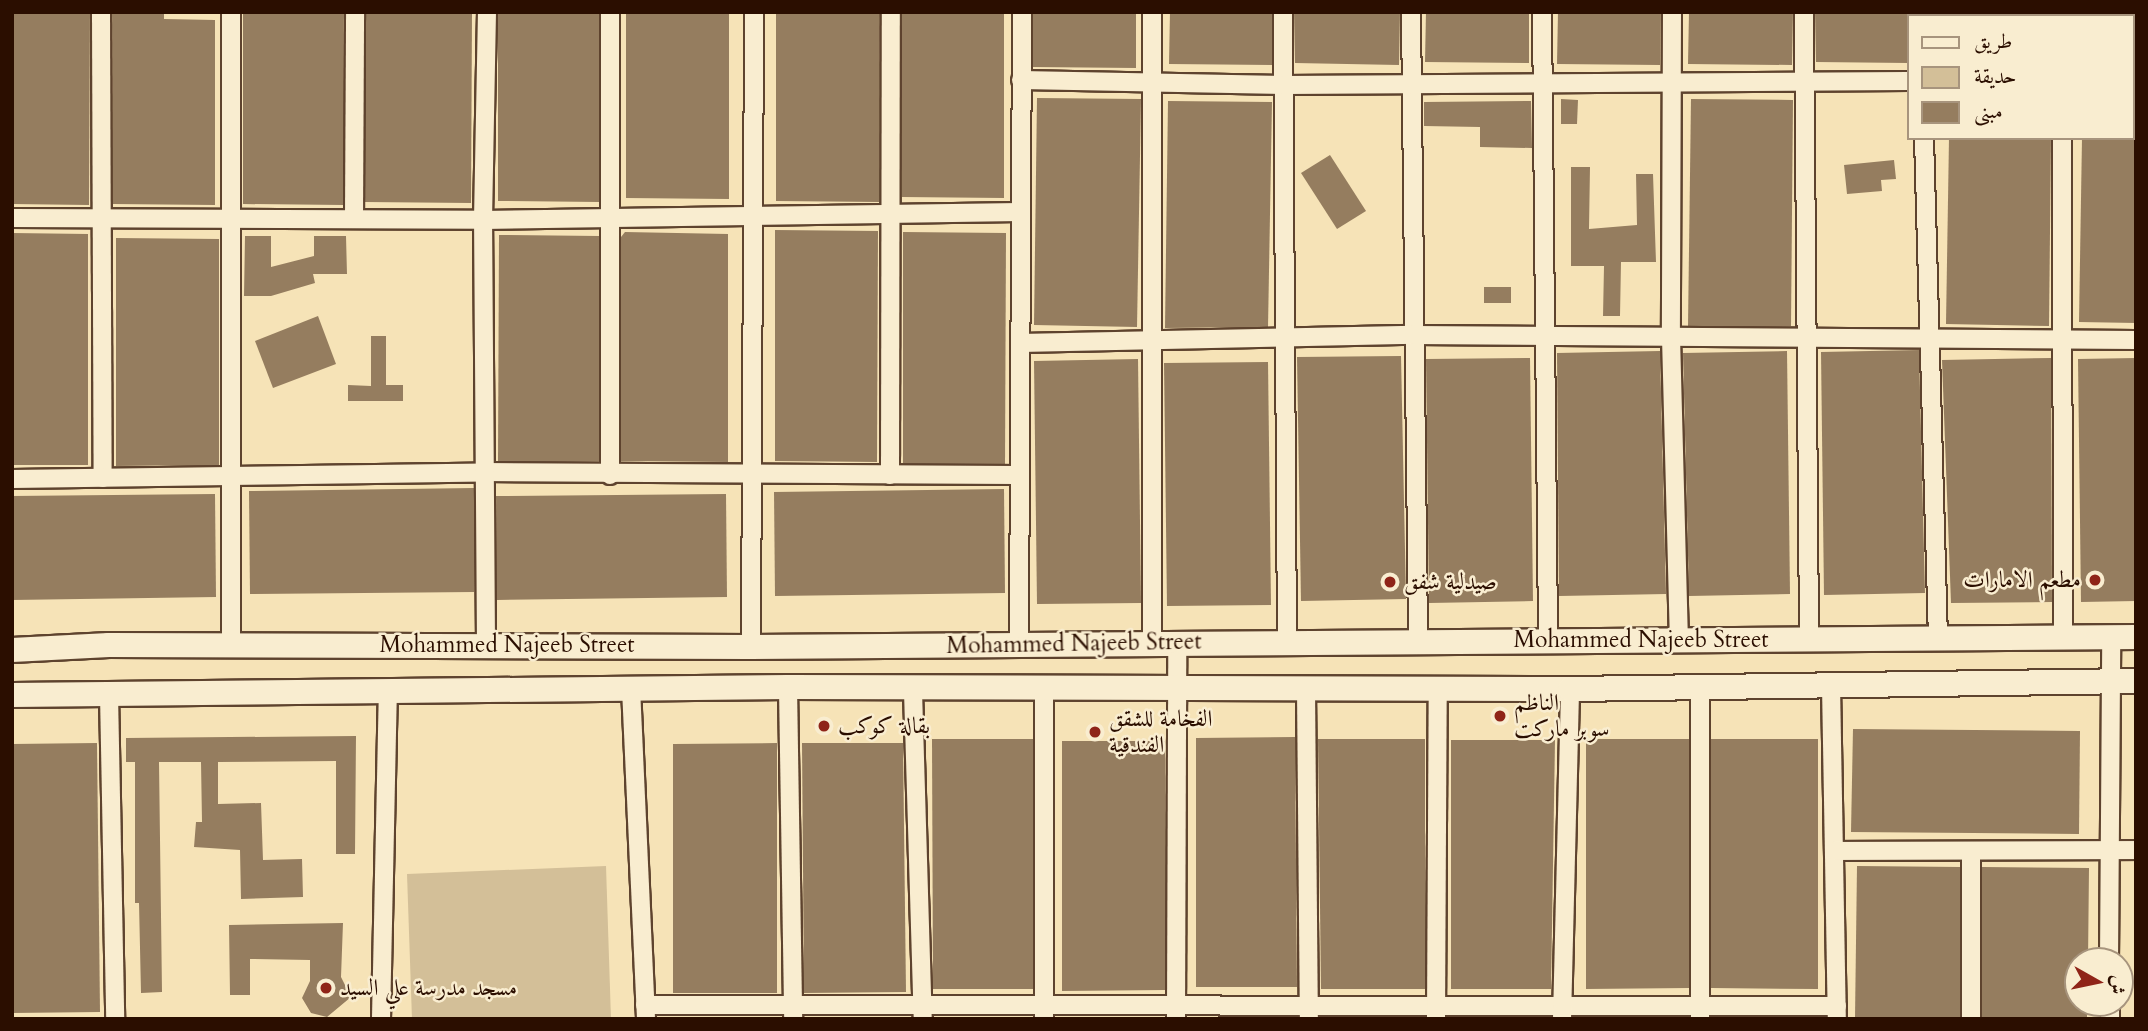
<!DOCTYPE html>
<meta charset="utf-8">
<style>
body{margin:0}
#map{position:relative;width:2148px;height:1031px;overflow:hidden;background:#f6e3b7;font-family:Cardo,Amiri,serif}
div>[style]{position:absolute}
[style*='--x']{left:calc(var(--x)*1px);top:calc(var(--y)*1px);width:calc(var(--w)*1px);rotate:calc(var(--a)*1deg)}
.green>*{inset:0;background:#d3bf98}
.building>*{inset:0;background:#957d5f}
.roads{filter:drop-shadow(2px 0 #5e432e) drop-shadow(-2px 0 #5e432e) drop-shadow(0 2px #5e432e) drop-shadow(0 -2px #5e432e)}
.minor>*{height:18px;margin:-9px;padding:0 9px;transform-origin:9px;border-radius:9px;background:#f9edd0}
.secondary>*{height:24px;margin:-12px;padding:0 12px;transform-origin:12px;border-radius:12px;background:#f9edd0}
.dots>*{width:19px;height:19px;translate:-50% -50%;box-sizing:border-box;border:4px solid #f9edd0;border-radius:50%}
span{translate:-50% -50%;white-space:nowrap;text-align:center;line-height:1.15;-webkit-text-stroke:5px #f9edd0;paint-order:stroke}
.poi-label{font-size:23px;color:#2b0e00}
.right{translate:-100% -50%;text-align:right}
.left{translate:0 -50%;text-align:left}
.street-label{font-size:23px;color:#2b0e00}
.frame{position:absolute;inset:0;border:14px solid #2b0e00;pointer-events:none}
.legend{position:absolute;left:1907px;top:14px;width:228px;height:126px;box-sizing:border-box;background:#f9edd0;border:2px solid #a7947d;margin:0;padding:9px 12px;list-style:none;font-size:21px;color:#2b0e00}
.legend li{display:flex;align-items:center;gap:14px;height:35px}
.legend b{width:35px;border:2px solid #a7947d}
.north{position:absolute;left:2064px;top:947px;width:70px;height:70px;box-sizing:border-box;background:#f9edd0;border:2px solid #a7947d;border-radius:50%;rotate:99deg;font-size:19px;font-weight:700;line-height:28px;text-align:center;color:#2b0e00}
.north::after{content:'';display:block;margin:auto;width:24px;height:32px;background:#8f2418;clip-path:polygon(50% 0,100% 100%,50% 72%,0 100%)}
</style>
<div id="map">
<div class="green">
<div style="clip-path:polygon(606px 866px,611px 1019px,412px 1019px,407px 874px)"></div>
</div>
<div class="building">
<div style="clip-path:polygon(12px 12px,90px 12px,89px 205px,12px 204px)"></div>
<div style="clip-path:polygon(112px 12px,164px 12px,164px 19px,215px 20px,215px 205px,113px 204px)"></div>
<div style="clip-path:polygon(243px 12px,344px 12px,343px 205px,243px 204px)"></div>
<div style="clip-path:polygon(366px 12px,472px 12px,471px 203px,365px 202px)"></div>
<div style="clip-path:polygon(498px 12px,599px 12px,599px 202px,498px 201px)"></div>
<div style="clip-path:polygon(626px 12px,729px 12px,729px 199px,626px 198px)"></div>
<div style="clip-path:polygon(776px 12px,880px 12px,879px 202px,776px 201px)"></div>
<div style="clip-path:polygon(902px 12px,1004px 12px,1004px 198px,902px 197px)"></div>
<div style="clip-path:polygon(1033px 12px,1136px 12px,1136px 68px,1033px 67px)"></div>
<div style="clip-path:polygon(1170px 12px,1272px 12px,1272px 65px,1169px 64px)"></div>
<div style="clip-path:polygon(1294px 12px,1400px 12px,1399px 65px,1295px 63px)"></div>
<div style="clip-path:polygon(1426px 12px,1529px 12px,1529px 63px,1425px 62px)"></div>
<div style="clip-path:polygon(1558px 12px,1661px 12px,1660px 65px,1557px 64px)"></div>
<div style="clip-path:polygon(1689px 12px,1793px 12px,1792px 65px,1688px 64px)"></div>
<div style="clip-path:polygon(1815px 12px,1908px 12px,1908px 63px,1816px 62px)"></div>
<div style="clip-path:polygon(1037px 98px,1141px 99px,1137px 327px,1034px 325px)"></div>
<div style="clip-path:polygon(1561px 99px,1578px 100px,1577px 124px,1561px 124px)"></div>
<div style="clip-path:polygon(1691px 99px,1793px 100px,1791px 326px,1688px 326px)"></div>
<div style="clip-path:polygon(1168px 101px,1272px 102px,1268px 327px,1165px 328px)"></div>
<div style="clip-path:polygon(1531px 101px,1532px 148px,1480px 147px,1480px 127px,1424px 126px,1424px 102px)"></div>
<div style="clip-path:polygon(1949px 138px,2051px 138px,2049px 326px,1946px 324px)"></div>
<div style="clip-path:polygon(2082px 138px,2136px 138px,2136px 323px,2079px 322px)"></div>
<div style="clip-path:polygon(1330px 155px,1366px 211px,1337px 229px,1301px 173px)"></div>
<div style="clip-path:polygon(1894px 160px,1896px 179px,1881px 180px,1882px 191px,1847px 194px,1844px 165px)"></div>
<div style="clip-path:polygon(1571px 167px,1590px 167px,1589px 229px,1637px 225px,1636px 174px,1653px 174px,1656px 262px,1621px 262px,1620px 316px,1603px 316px,1604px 266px,1571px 266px)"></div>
<div style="clip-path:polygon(775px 230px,878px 231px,877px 462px,775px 461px)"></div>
<div style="clip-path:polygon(625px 232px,728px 234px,728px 462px,621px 461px,621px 237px)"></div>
<div style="clip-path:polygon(903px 232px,1006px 233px,1005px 464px,903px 463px)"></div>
<div style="clip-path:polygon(12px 233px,88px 234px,88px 465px,12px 465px)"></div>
<div style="clip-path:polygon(499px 235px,599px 236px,599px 461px,498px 461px)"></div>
<div style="clip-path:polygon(245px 236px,271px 236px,271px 267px,314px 256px,314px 236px,346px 236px,347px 274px,313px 274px,315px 283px,271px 296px,244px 296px)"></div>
<div style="clip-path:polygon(116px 238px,219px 239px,219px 465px,116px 466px)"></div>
<div style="clip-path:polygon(1484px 287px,1511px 287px,1511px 303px,1484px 303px)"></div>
<div style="clip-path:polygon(318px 316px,336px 364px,273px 388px,255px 341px)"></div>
<div style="clip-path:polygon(371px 336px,386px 336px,386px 385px,403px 385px,403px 401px,348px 401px,348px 385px,371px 386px)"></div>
<div style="clip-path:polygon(1919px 350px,1925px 593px,1824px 595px,1821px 352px)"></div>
<div style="clip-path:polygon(1660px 351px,1666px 594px,1559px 596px,1557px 353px)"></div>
<div style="clip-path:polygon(1787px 351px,1790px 594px,1689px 596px,1683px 353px)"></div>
<div style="clip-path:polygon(1401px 356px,1406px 599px,1301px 601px,1297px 357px)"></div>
<div style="clip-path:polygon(1530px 358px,1533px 601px,1429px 603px,1426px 359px)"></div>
<div style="clip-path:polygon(2051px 358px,2052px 602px,1951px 603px,1942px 360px)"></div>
<div style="clip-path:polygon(2136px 358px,2136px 601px,2081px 602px,2078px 359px)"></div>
<div style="clip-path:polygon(1138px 359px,1141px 603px,1037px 604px,1034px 361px)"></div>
<div style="clip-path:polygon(1268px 362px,1271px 605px,1167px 606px,1164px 363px)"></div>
<div style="clip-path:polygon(474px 488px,474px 592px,250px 594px,249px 491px)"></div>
<div style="clip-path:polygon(1004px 489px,1005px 593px,775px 596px,774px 492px)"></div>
<div style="clip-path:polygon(215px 494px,216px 597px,12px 600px,12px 496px)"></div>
<div style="clip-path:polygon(726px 494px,727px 597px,497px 600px,496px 496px)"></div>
<div style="clip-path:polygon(1853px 729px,2080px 731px,2079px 834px,1851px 832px)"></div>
<div style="clip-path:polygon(356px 736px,355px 854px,336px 854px,336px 761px,218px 762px,218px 804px,261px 803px,263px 860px,302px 859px,303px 897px,241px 899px,240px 850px,194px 847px,196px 822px,202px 822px,201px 762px,159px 762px,162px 992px,141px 993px,139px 903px,135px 903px,135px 762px,126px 762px,126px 738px)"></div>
<div style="clip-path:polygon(1295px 737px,1297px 987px,1196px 987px,1196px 738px)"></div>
<div style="clip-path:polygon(932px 739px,1033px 739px,1033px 989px,933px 989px)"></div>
<div style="clip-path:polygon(1318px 739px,1425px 739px,1425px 989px,1321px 989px)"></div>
<div style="clip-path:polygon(1586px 739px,1689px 739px,1689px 988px,1586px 989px)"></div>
<div style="clip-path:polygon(1711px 739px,1818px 739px,1818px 989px,1711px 988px)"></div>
<div style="clip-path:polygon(1451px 740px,1555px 740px,1551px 989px,1451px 989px)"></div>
<div style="clip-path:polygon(1062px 741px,1165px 741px,1165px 990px,1062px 991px)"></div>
<div style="clip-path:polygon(97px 743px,100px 1012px,12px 1013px,12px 744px)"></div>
<div style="clip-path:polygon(777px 743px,777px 993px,673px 993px,673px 744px)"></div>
<div style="clip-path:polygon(802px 743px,903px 743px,906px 992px,804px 993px)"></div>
<div style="clip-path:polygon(1857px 866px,1960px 867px,1960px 1019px,1855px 1019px)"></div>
<div style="clip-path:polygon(1982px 867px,2089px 868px,2088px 961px,2078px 961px,2078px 1003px,2087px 1003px,2087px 1019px,1982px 1019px)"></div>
<div style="clip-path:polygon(343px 923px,341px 977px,351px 997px,327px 1017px,311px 1013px,302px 998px,310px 981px,310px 960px,250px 959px,250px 995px,230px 995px,229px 925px)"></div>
</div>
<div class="roads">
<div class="minor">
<div style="--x:101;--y:12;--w:466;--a:89.8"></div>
<div style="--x:1283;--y:12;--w:629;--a:89.64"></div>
<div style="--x:1411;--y:12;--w:627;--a:89.36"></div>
<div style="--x:1542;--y:12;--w:627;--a:89.45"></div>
<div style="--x:1672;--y:12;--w:325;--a:90.2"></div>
<div style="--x:1671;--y:337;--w:304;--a:88.5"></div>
<div style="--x:1804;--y:12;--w:629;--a:89.54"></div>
<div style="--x:1929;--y:12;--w:4;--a:90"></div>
<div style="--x:2061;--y:12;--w:4;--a:90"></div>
<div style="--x:2132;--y:73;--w:4;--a:0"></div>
<div style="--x:1021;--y:80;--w:263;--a:1.1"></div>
<div style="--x:1284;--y:85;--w:624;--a:-0.37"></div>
<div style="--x:1924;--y:138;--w:501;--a:88.4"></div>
<div style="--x:2062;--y:138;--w:500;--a:89.89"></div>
<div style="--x:354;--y:217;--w:205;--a:-89.7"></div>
<div style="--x:12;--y:218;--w:471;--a:0.2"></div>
<div style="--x:483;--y:220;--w:537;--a:-0.85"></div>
<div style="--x:1020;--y:343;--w:394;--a:-1.2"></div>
<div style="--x:1414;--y:335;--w:722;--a:0.4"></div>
<div style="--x:610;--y:475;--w:463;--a:-90"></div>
<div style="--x:890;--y:475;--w:463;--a:-89.9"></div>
<div style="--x:12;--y:479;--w:472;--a:-0.8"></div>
<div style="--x:484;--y:472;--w:533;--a:0.32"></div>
<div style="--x:1152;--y:642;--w:630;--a:-90"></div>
<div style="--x:486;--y:643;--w:423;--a:-90.4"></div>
<div style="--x:483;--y:220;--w:208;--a:-88.9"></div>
<div style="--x:231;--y:644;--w:632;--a:-90"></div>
<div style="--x:1019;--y:644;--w:632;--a:-89.73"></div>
<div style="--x:751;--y:647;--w:635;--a:-89.73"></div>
<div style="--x:1831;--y:685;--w:334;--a:89"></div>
<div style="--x:788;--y:687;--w:332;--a:89.1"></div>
<div style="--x:631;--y:688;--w:331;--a:87.4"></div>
<div style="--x:1306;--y:689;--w:330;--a:89.5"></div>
<div style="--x:913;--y:691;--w:328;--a:88.3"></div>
<div style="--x:109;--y:694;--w:325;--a:88.9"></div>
<div style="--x:1835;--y:851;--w:301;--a:-0.2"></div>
<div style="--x:1971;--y:852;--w:167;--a:90"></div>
<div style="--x:2109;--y:961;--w:323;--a:-89.6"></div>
<div style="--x:2110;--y:1003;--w:16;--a:90"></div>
<div style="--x:645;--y:1005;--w:1192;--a:0.05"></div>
<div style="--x:381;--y:1019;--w:324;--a:-88.8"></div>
<div style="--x:1044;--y:1019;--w:330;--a:-90"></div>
<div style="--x:1176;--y:1019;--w:377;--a:-89.8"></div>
<div style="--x:1436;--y:1019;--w:330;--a:-89.7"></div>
<div style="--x:1562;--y:1019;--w:330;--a:-88.6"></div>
<div style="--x:1700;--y:1019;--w:332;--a:-90"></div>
</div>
<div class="secondary">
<div style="--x:12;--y:650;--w:97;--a:-3"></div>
<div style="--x:109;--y:645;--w:642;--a:0.18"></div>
<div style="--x:751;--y:647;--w:1385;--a:-0.41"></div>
<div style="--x:12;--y:695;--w:776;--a:-0.59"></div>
<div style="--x:788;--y:687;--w:782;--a:0.15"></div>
<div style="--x:1570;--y:689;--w:566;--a:-0.81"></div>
</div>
</div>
<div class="dots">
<div style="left:2095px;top:580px;background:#8f2418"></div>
<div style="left:1390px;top:582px;background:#8f2418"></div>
<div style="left:1500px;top:716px;background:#8f2418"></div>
<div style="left:824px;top:726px;background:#8f2418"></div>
<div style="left:1095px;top:732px;background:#8f2418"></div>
<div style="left:326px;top:988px;background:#8f2418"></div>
</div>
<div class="poi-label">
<span class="right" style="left:2081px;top:580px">مطعم الامارات</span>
<span class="left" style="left:1404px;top:582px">صيدلية شفق</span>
<span class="left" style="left:1514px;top:716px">الناظم<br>سوبر ماركت</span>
<span class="left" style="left:1109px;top:732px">الفخامة للشقق<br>الفندقية</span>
<span class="left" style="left:838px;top:726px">بقالة كوكب</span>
<span class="left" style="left:340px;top:988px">مسجد مدرسة علي السيد</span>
</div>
<div class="street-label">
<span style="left:1641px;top:640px">Mohammed Najeeb Street</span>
<span style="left:1074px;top:644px;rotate:-1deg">Mohammed Najeeb Street</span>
<span style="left:507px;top:645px">Mohammed Najeeb Street</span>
</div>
<div class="frame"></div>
<ul class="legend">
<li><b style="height:9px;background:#f9edd0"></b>طريق</li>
<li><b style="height:19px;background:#d3bf98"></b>حديقة</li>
<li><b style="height:19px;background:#957d5f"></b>مبنى</li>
</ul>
<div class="north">ش</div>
</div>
